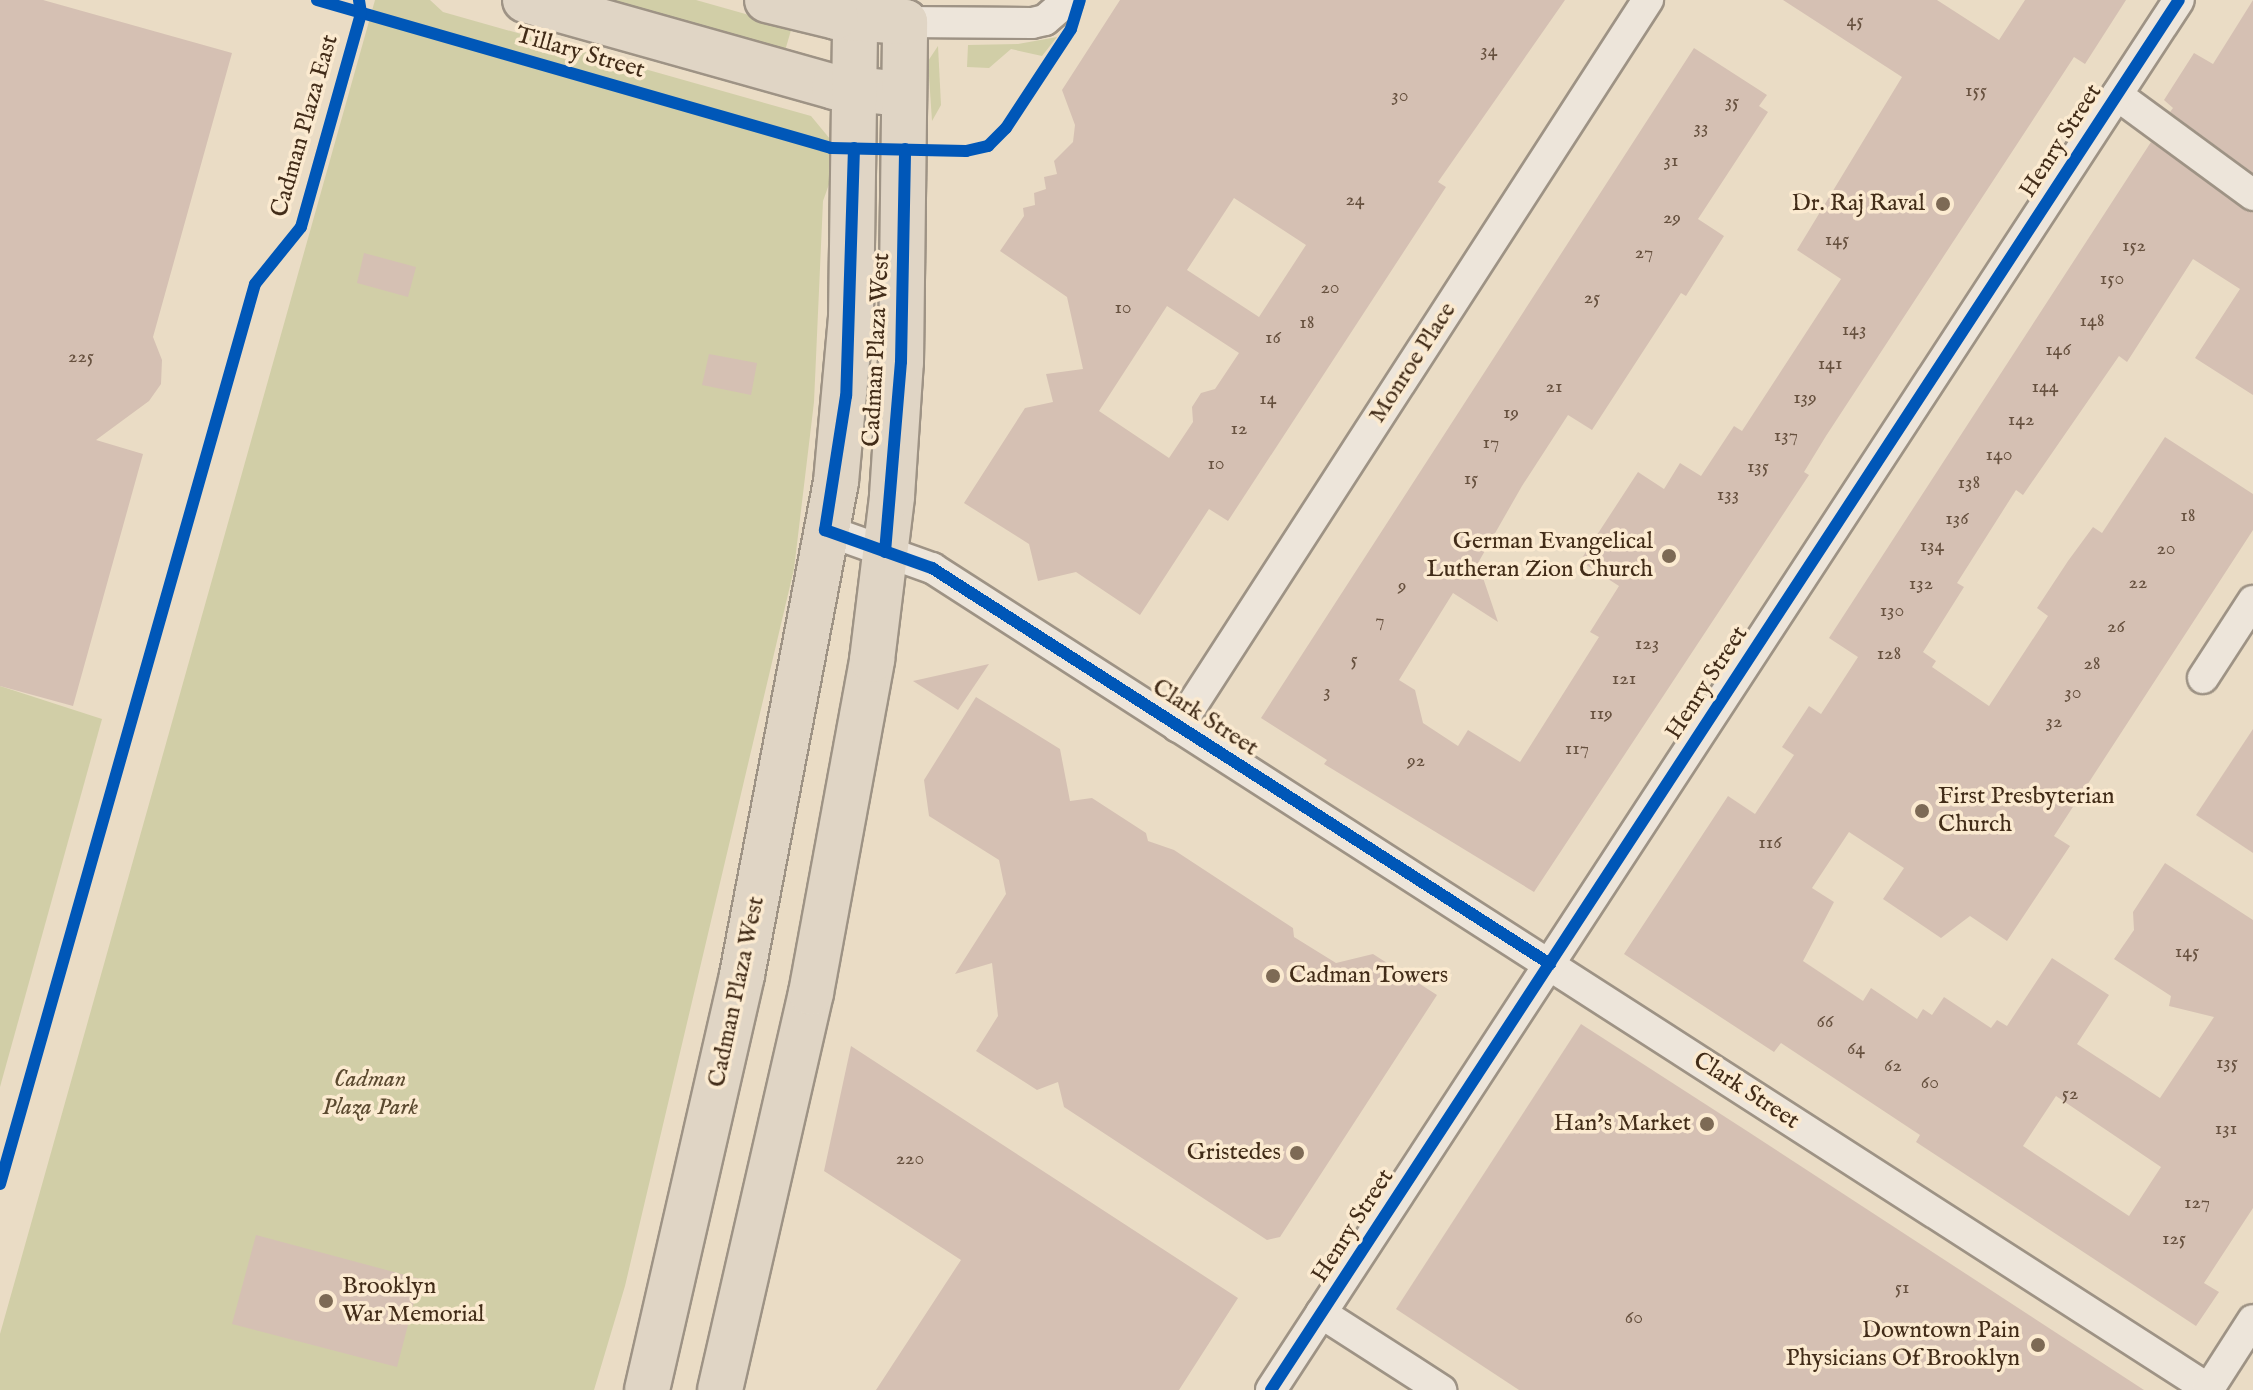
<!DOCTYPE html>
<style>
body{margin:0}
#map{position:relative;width:2253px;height:1390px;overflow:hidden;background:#eadcc5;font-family:"IM FELL English",serif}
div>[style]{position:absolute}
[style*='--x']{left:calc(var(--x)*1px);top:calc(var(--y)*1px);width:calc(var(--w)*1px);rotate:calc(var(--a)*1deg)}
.green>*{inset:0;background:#d1cea7}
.building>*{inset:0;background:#d5c0b3}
.roads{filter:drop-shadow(2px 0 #9e9385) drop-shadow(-2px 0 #9e9385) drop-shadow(0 2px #9e9385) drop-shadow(0 -2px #9e9385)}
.street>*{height:30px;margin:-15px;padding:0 15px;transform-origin:15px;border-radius:15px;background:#ede5da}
.primary>*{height:44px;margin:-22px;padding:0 22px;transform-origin:22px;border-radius:22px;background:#e0d5c5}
.cycleway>*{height:12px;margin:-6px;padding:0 6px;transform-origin:6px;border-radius:6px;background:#0057b8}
.dots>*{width:22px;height:22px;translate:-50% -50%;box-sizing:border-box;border:4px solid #fbead0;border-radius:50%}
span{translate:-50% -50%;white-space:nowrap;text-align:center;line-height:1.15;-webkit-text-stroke:7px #fbead0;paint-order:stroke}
.number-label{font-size:20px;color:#67513f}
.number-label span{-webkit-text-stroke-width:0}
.street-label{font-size:24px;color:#422c18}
.poi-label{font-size:24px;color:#422c18}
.right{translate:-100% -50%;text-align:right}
.left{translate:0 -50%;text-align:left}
.park-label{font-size:24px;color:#5b4a30;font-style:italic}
</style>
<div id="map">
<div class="green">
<div style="clip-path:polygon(375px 0,430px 0,443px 12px,811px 116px,830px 139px,833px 173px,823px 201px,814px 402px,794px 569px,625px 1286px,594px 1390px,0 1390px,0 1334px)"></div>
<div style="clip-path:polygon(592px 0,696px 0,792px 27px,784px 54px)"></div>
<div style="clip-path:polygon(1057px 37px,1042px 56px,1011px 49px,989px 68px,967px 67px,968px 45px,1018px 44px)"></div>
<div style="clip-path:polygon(938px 46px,941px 105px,932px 121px,928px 61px)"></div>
<div style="clip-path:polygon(0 686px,102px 719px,0 1087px)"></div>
</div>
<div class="building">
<div style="clip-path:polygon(0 0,43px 0,232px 53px,153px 337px,162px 360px,161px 384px,149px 401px,96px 440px,143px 454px,73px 706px,0 686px)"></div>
<div style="clip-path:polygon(evenodd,1120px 0,1565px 0,1438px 182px,1446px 187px,1228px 521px,1209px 509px,1140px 615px,1076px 572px,1038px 581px,1029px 544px,964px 503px,1025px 408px,1053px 402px,1046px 374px,1083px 369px,1067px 297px,1000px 251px,1024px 216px,1023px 208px,1035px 205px,1034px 193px,1046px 189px,1044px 177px,1057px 174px,1054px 161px,1073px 142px,1075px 125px,1062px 90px,1120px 0,1234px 198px,1306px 245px,1259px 317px,1187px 270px,1234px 198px,1120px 0,1167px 306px,1239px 353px,1215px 389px,1201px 393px,1192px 407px,1193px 422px,1169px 458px,1099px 411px,1167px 306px)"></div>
<div style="clip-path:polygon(1783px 0,1937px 0,1999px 40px,2025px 0,2126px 0,2085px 64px,2074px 57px,1826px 436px,1804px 472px,1809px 475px,1534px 892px,1324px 764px,1327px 760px,1261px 718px,1694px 48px,1767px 95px,1759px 106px,1768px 112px,1698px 219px,1724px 236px,1686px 296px,1681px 293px,1592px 430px,1568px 415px,1522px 486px,1478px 563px,1498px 622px,1453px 593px,1399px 680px,1415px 690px,1423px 723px,1458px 746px,1468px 730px,1520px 762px,1599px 637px,1590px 632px,1619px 586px,1580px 561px,1638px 472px,1664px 489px,1680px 463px,1701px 476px,1734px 426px,1742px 431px,1841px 279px,1797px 250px,1902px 77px)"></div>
<div style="clip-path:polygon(2253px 0,2253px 173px,2170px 112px,2173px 108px,2164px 100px,2194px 53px,2213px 64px)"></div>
<div style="clip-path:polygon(evenodd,2151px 142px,2253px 213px,2253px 395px,2195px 358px,2240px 289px,2193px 259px,2127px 362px,2119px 356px,2023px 495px,2016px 490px,1957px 583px,1964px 587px,1923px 652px,1936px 661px,1932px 667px,1989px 706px,2048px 616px,2037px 608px,2068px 561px,2093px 527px,2102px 533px,2165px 437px,2253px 494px,2253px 530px,2054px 836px,2070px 846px,2007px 941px,1970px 916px,1941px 938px,1883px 899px,1904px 868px,1849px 832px,1812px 888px,1834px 902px,1803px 961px,1863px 1001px,1871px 988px,1917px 1019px,1923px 1009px,1932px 1015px,1944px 997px,1991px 1028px,1997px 1020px,2007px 1026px,2052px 958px,2109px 995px,2077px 1044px,2160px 1098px,2214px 1017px,2169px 1006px,2171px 996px,2114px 959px,2134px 930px,2133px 912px,2165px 863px,2253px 920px,2253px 1208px,2204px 1283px,2219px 1292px,2196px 1326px,1916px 1142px,1920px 1135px,1781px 1043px,1774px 1052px,1624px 954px,1728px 796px,1755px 814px,1794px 755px,1782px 747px,1809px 706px,1821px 714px,1858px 657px,1829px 638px,2151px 142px,2056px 1096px,2161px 1167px,2129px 1216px,2023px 1146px,2056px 1096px)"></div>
<div style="clip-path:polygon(364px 253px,416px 267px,408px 297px,357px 283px)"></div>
<div style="clip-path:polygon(709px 354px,757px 363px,751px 395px,702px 385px)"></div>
<div style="clip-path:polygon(989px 664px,958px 710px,913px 681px)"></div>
<div style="clip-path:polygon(976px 697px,1060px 749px,1070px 801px,1092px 798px,1146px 833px,1148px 841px,1174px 850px,1293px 928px,1294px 937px,1336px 963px,1373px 954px,1437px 995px,1280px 1237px,1267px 1240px,1064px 1107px,1058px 1082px,1037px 1090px,976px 1051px,998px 1016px,992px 963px,955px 974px,1006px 894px,999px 860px,929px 816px,924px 780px)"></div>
<div style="clip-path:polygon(2253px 729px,2253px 853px,2196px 815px)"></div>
<div style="clip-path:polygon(1581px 1024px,1747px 1131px,2144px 1390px,1519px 1390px,1396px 1309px)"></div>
<div style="clip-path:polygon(851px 1046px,1238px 1298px,1179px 1390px,876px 1390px,961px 1260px,824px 1171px)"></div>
<div style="clip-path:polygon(256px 1235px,420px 1279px,397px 1367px,232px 1324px)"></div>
</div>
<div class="roads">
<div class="street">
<div style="--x:905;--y:22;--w:127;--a:0.5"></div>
<div style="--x:1032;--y:23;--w:13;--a:-13"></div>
<div style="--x:1045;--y:20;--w:30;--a:-41"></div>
<div style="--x:2117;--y:95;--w:169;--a:36.3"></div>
<div style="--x:825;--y:530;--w:114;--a:19.6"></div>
<div style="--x:932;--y:568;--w:1520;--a:32.75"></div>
<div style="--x:2203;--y:678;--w:92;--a:-57"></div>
<div style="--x:1178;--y:727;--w:866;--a:-57.12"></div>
<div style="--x:1321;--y:1313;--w:143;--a:32.7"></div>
<div style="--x:1271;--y:1390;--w:1660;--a:-56.85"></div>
<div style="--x:2208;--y:1390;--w:83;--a:-57.3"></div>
</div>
<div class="primary">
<div style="--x:525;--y:0;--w:321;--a:15.7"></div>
<div style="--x:834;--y:87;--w:48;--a:5.9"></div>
<div style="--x:647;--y:1390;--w:426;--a:-77.1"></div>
<div style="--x:742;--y:975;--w:502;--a:-79.21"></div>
<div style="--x:836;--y:482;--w:165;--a:-84.8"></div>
<div style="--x:851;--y:318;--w:299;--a:-89.2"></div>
<div style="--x:720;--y:1390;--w:407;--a:-77.1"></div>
<div style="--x:811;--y:993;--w:339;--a:-79.6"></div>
<div style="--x:872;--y:660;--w:165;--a:-83"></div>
<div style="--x:892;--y:496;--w:134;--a:-86.2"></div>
<div style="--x:901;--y:362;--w:340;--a:-89.3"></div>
<div style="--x:905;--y:22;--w:69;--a:-175.9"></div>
<div style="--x:836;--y:17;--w:71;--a:-166.2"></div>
</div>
</div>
<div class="cycleway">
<div style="--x:317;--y:0;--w:535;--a:16.06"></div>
<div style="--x:831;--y:148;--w:135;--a:1.3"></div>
<div style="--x:966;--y:151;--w:23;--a:-13"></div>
<div style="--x:988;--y:146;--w:25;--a:-45"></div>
<div style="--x:1006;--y:128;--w:118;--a:-56.7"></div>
<div style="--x:1071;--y:29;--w:30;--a:-73"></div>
<div style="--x:854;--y:148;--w:248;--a:91.8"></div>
<div style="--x:846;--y:396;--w:136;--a:98.9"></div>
<div style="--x:825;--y:530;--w:114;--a:19.6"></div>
<div style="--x:932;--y:568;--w:734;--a:32.65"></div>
<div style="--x:885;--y:552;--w:191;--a:-85.2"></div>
<div style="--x:901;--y:362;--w:213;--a:-88.9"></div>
<div style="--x:0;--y:1184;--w:935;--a:-74.18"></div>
<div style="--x:255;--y:284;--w:73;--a:-51.1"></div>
<div style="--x:301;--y:227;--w:222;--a:-74.3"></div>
<div style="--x:361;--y:13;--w:13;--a:-99"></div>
<div style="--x:1271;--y:1390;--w:1660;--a:-56.85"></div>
</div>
<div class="dots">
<div style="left:1943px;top:204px;background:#7d6a55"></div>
<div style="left:1669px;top:556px;background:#7d6a55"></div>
<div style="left:1922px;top:811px;background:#7d6a55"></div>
<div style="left:1273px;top:976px;background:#7d6a55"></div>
<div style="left:1707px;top:1124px;background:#7d6a55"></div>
<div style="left:1297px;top:1153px;background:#7d6a55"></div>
<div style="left:326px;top:1301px;background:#7d6a55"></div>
<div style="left:2038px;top:1345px;background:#7d6a55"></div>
</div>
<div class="number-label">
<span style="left:1855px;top:20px">45</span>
<span style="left:1489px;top:50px">34</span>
<span style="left:1976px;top:90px">155</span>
<span style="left:1400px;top:95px">30</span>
<span style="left:1732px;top:101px">35</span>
<span style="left:1701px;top:127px">33</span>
<span style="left:1671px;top:160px">31</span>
<span style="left:1355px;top:199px">24</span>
<span style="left:1672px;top:217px">29</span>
<span style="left:1837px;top:239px">145</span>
<span style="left:2134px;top:245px">152</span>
<span style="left:1644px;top:252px">27</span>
<span style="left:2112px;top:278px">150</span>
<span style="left:1330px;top:287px">20</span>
<span style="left:1592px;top:297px">25</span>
<span style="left:1123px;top:307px">10</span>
<span style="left:2092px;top:320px">148</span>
<span style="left:1307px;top:322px">18</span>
<span style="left:1854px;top:329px">143</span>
<span style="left:1273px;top:337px">16</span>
<span style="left:2058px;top:349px">146</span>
<span style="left:81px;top:356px">225</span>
<span style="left:1830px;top:363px">141</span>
<span style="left:1554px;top:386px">21</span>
<span style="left:2045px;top:386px">144</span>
<span style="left:1805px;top:397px">139</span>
<span style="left:1268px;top:398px">14</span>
<span style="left:1511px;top:412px">19</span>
<span style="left:2021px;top:419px">142</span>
<span style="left:1239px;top:428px">12</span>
<span style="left:1786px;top:435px">137</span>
<span style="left:1491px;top:442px">17</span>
<span style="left:1999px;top:454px">140</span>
<span style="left:1216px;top:463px">10</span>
<span style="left:1758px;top:466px">135</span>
<span style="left:1471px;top:478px">15</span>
<span style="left:1969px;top:482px">138</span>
<span style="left:1728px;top:494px">133</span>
<span style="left:2188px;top:515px">18</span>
<span style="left:1957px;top:518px">136</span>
<span style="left:1932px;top:545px">134</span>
<span style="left:2166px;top:548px">20</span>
<span style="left:2138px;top:582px">22</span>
<span style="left:1921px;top:583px">132</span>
<span style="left:1402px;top:585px">9</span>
<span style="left:1892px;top:610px">130</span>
<span style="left:1380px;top:620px">7</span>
<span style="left:2116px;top:626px">26</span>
<span style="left:1647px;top:643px">123</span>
<span style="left:1889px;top:653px">128</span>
<span style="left:1354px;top:659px">5</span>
<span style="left:2092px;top:663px">28</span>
<span style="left:1624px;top:678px">121</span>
<span style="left:1327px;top:691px">3</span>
<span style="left:2073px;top:692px">30</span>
<span style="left:1601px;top:713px">119</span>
<span style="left:2054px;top:721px">32</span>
<span style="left:1577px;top:748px">117</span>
<span style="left:1416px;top:760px">92</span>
<span style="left:1770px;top:842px">116</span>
<span style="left:2187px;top:951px">145</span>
<span style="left:1825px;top:1021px">66</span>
<span style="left:1856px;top:1048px">64</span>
<span style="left:2227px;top:1062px">135</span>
<span style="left:1893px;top:1065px">62</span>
<span style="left:1930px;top:1082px">60</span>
<span style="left:2070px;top:1093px">52</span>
<span style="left:2226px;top:1128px">131</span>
<span style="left:910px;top:1158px">220</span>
<span style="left:2197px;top:1202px">127</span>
<span style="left:2174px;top:1238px">125</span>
<span style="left:1902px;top:1287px">51</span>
<span style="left:1634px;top:1317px">60</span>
</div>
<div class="street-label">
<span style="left:580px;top:53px;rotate:16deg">Tillary Street</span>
<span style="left:305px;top:126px;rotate:-74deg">Cadman Plaza East</span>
<span style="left:2061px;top:141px;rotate:-57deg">Henry Street</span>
<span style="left:877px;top:350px;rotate:-87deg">Cadman Plaza West</span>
<span style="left:1413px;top:363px;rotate:-57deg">Monroe Place</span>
<span style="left:1707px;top:683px;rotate:-57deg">Henry Street</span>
<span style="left:1205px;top:718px;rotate:33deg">Clark Street</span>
<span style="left:737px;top:992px;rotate:-78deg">Cadman Plaza West</span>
<span style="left:1746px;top:1091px;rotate:33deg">Clark Street</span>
<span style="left:1353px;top:1226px;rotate:-57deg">Henry Street</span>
</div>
<div class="poi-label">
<span class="right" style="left:1925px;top:204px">Dr. Raj Raval</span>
<span class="right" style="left:1653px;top:556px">German Evangelical<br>Lutheran Zion Church</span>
<span class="left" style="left:1938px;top:811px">First Presbyterian<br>Church</span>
<span class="left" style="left:1289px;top:976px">Cadman Towers</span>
<span class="right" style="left:1691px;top:1124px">Han's Market</span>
<span class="right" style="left:1281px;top:1153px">Gristedes</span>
<span class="left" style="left:342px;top:1301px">Brooklyn<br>War Memorial</span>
<span class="right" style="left:2020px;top:1345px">Downtown Pain<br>Physicians Of Brooklyn</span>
</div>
<div class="park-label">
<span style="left:370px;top:1094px">Cadman<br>Plaza Park</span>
</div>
</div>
